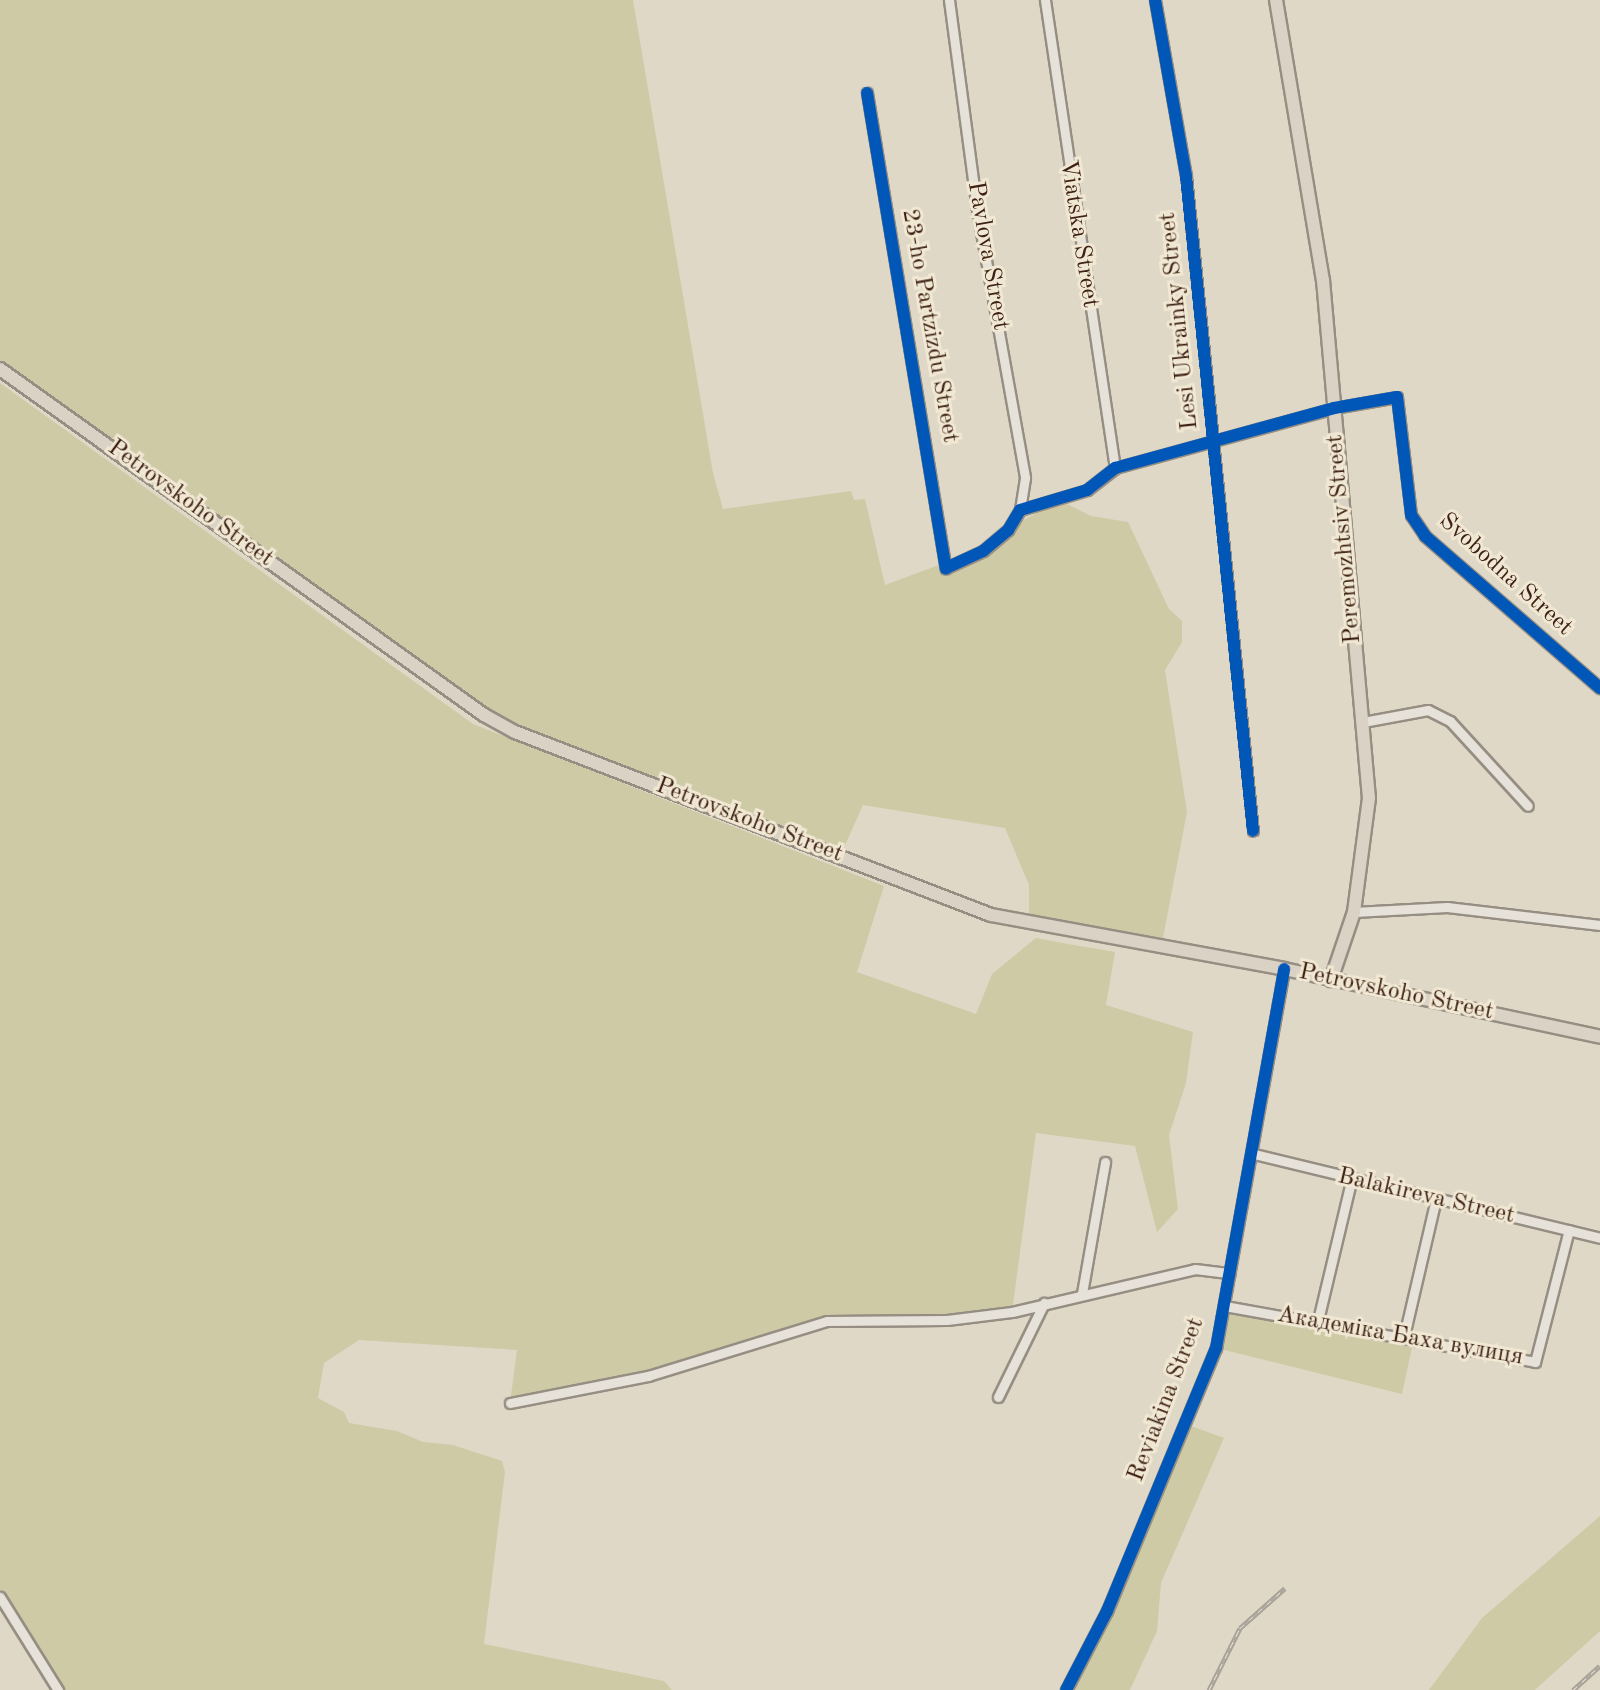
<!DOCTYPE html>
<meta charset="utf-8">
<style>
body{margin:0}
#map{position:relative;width:1600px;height:1690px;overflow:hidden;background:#e0d8c6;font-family:"Old Standard TT",serif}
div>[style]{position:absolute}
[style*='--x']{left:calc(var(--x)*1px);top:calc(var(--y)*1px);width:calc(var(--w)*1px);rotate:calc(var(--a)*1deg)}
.green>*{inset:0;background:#cecaa6}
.roads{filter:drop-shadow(2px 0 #968e83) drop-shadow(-2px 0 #968e83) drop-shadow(0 2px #968e83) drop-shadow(0 -2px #968e83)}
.minor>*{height:9px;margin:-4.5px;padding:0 4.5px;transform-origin:4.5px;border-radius:4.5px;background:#e6e2da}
.major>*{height:12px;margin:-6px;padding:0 6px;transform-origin:6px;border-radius:6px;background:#dad2c4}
.rail>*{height:5px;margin-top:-2.5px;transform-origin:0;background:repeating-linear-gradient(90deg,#f1e8d3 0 6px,#a8a29a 0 12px);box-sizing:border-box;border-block:2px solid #a8a29a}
.cycleway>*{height:12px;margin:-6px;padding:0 6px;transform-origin:6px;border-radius:6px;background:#0057b8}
span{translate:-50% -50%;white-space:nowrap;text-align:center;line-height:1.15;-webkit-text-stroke:6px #f1e8d3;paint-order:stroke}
.street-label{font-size:24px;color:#3d2114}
</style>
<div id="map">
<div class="green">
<div style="clip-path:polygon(0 0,633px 0,713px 473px,723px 509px,851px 491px,854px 500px,865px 499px,885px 585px,955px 559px,1038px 512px,1067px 504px,1091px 516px,1128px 522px,1169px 609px,1182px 621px,1182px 642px,1165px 670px,1187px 812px,1162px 943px,1029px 917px,1029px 885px,1005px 828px,863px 805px,843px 850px,518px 725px,483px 708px,0 360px)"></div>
<div style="clip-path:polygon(0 383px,473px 724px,884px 886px,857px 972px,976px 1014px,992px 974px,1036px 938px,1068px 944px,1115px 952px,1106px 1005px,1193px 1032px,1186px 1083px,1169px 1135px,1178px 1209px,1157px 1232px,1135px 1146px,1036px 1133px,1012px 1312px,947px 1320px,827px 1321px,727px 1355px,510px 1403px,517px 1350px,359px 1340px,324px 1363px,318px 1398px,344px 1412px,349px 1423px,397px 1431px,423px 1442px,453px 1445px,502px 1461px,505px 1472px,484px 1644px,664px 1681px,672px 1690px,58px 1690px,0 1597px)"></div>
<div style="clip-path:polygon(1225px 1306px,1414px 1338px,1402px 1394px,1216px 1348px)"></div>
<div style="clip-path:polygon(1183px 1423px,1224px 1438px,1161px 1583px,1157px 1631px,1130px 1690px,1066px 1690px,1107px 1611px)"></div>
<div style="clip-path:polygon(1600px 1516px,1600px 1631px,1535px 1690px,1429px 1690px,1482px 1618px)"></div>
</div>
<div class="roads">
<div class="minor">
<div style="--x:949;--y:0;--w:212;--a:82.4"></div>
<div style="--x:977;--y:210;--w:272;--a:79.8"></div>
<div style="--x:1025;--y:478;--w:32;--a:99"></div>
<div style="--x:1045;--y:0;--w:473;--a:81.5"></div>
<div style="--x:1155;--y:0;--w:179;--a:80"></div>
<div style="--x:1186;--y:176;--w:658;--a:84.16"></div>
<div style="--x:867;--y:93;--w:482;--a:80.6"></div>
<div style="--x:946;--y:568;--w:41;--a:-24.7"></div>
<div style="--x:983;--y:551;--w:33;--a:-40"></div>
<div style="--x:1008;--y:530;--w:23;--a:-59"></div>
<div style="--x:1020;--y:510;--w:70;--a:-16.6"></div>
<div style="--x:1087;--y:490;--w:36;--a:-38"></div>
<div style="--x:1115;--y:468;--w:227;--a:-15.3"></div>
<div style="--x:1334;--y:408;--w:64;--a:-9.9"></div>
<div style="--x:1397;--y:397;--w:119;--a:83.2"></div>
<div style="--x:1411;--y:515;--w:25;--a:56"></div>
<div style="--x:1425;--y:536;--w:232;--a:41"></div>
<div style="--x:1363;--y:722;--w:66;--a:-10.5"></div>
<div style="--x:1428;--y:710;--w:25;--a:27"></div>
<div style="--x:1450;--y:721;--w:115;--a:47.5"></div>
<div style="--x:1354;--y:912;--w:93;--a:-3.1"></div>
<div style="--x:1447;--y:907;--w:154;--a:6.7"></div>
<div style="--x:1254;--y:1154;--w:356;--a:13.6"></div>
<div style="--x:1082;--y:1293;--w:133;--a:-80"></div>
<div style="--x:1225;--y:1306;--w:315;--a:10.2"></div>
<div style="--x:1535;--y:1362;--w:136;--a:-75.6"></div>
<div style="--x:1318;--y:1320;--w:143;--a:-76.6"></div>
<div style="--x:1404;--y:1336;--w:141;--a:-76.9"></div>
<div style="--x:998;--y:1397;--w:105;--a:-63.9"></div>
<div style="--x:510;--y:1403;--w:141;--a:-11.1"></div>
<div style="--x:648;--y:1376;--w:187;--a:-17.1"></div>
<div style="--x:827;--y:1321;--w:120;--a:-0.5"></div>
<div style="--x:947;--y:1320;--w:65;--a:-7"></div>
<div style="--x:1012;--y:1312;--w:188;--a:-13.2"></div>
<div style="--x:1195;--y:1269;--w:35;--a:7"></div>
<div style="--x:0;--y:1597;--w:110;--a:58.1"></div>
<div style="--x:1066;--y:1690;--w:89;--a:-62.6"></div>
<div style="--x:1107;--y:1611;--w:285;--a:-67.5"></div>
<div style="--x:1216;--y:1348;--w:385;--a:-79.8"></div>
</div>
<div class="major">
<div style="--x:1276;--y:0;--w:284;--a:80.5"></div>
<div style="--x:1323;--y:280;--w:520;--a:84.93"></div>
<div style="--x:1369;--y:798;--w:115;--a:97.5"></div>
<div style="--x:1354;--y:912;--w:72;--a:108.7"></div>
<div style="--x:0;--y:369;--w:595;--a:35.56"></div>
<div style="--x:484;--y:715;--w:35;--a:29"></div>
<div style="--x:515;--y:732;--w:510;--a:21.03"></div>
<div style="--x:991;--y:915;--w:298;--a:10.4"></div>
<div style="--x:1284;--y:969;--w:323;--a:12.1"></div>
</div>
</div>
<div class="rail">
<div style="--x:1209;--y:1690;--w:69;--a:-63.4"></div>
<div style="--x:1240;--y:1628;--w:60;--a:-41.6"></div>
<div style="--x:1573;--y:1690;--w:36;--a:-42"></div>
</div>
<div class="cycleway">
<div style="--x:1155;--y:0;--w:179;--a:80"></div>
<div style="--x:1186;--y:176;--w:658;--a:84.16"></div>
<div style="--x:867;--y:93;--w:482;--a:80.6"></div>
<div style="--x:946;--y:568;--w:41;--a:-24.7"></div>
<div style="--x:983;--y:551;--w:33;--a:-40"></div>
<div style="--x:1008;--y:530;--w:23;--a:-59"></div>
<div style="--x:1020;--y:510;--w:70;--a:-16.6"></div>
<div style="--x:1087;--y:490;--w:36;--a:-38"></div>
<div style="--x:1115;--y:468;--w:227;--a:-15.3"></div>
<div style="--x:1334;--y:408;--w:64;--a:-9.9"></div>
<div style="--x:1397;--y:397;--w:119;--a:83.2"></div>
<div style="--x:1411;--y:515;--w:25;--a:56"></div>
<div style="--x:1425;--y:536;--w:232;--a:41"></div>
<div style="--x:1066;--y:1690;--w:89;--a:-62.6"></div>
<div style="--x:1107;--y:1611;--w:285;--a:-67.5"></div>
<div style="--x:1216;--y:1348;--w:385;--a:-79.8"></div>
</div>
<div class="street-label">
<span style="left:1078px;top:234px;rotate:81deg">Viatska Street</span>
<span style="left:987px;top:256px;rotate:80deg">Pavlova Street</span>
<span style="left:1180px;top:321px;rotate:-96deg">Lesi Ukrainky Street</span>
<span style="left:929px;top:326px;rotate:80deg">23-ho Partzizdu Street</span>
<span style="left:190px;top:504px;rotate:36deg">Petrovskoho Street</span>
<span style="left:1345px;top:539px;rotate:-95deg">Peremozhtsiv Street</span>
<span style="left:1505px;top:575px;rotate:42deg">Svobodna Street</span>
<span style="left:749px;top:821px;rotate:21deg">Petrovskoho Street</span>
<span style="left:1396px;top:993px;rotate:12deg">Petrovskoho Street</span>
<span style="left:1426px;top:1197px;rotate:13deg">Balakireva Street</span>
<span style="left:1400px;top:1337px;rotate:10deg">Академіка Баха вулиця</span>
<span style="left:1167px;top:1400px;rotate:-69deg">Reviakina Street</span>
</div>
</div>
